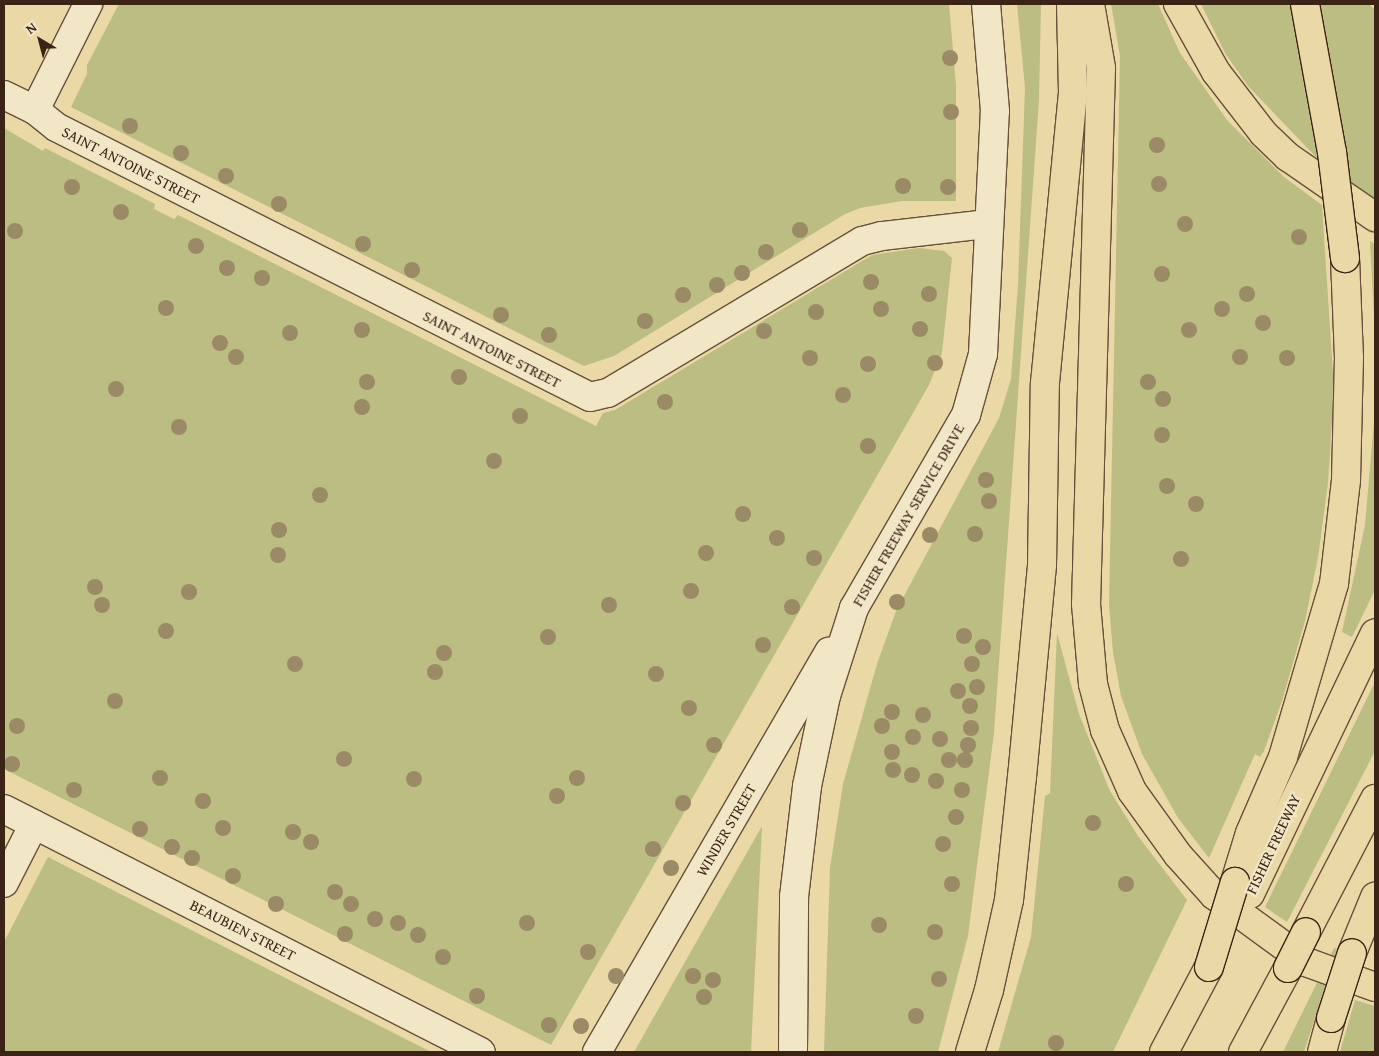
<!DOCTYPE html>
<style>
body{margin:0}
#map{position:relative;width:1379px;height:1056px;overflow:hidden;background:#ead8a7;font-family:"Gentium Book Plus",serif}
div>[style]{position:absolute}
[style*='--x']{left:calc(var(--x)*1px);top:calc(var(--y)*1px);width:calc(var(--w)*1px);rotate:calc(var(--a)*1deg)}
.green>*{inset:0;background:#bcbd83}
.roads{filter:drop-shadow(1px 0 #67503a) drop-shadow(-1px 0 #67503a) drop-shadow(0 1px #67503a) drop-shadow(0 -1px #67503a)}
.minor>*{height:28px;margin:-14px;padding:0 14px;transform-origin:14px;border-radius:14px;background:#f1e6c6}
.highway>*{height:28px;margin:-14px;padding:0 14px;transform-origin:14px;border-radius:14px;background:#ead8a7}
.bridges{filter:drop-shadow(1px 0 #3b2315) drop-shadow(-1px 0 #3b2315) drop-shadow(0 1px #3b2315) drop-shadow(0 -1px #3b2315)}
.highway-bridge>*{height:28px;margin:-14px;padding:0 14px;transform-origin:14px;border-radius:14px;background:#ead8a7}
.trees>*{width:16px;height:16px;margin:-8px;border-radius:50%;background:#9b8a66}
span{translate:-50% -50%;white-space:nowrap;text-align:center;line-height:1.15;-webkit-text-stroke:4.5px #f1e6c6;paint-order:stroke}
.street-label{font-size:15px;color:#3b2315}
.frame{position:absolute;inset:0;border:5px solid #3b2315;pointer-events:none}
.north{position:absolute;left:15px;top:15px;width:50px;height:50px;-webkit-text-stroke:4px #f1e6c6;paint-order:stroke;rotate:323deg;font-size:14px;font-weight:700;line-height:20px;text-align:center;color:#3b2315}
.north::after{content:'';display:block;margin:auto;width:18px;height:22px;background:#3b2315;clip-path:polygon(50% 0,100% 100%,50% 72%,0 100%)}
</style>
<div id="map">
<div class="green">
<div style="clip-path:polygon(119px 4px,949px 4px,956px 85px,956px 201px,902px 201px,860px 208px,845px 214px,614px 356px,584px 366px,71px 107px,87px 74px,87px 65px)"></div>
<div style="clip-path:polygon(1017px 4px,1041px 4px,1039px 100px,994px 733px,968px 936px,938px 1052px,824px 1052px,830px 868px,843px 784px,877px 664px,896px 611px,999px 418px,1011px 379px,1018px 285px,1025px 88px)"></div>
<div style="clip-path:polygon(1111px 4px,1158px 4px,1180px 53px,1227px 120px,1284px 177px,1322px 205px,1334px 389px,1328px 483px,1318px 558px,1305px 621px,1282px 701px,1264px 751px,1260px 757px,1255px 754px,1209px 858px,1178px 818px,1142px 754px,1121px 696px,1113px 652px,1109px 605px,1120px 56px)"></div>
<div style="clip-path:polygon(1201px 4px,1369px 4px,1375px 10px,1375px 199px,1315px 156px,1248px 86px,1225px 53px)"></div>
<div style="clip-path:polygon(4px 128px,43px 151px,45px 148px,155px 204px,154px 209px,174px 219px,178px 215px,596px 426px,603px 413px,615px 410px,872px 255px,919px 248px,944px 251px,952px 258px,942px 353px,929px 385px,551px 1045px,4px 769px)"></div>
<div style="clip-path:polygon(1370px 241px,1375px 244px,1375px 337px)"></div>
<div style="clip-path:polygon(1375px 410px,1375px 590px,1352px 637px,1342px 632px,1365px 525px)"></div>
<div style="clip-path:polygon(1057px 633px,1079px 714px,1110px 791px,1138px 836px,1187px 900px,1113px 1052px,998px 1052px,1031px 937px,1045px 796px,1050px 793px)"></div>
<div style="clip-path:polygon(1375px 682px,1375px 751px,1287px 922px,1265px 907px)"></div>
<div style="clip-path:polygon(762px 826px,751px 1052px,634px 1052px)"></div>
<div style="clip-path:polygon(48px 857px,431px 1052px,4px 1052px,4px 942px)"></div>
<div style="clip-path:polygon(1334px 948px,1337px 949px,1304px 1052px,1283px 1052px)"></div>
<div style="clip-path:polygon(1355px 1000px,1375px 1006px,1375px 1052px,1340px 1052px)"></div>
</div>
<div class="roads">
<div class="minor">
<div style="--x:4;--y:95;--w:34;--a:26"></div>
<div style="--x:35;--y:110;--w:27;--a:39"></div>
<div style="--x:56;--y:127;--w:598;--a:26.82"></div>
<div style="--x:590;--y:397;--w:18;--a:-13"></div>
<div style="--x:608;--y:393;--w:296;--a:-30.9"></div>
<div style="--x:862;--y:241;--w:21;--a:-14"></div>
<div style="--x:882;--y:236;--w:106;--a:-6.5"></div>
<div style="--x:35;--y:110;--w:119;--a:-63.4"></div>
<div style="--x:4;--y:809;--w:535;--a:27"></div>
<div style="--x:4;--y:883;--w:66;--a:-63"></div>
<div style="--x:597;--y:1052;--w:463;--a:-59.9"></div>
<div style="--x:793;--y:1052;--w:155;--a:-89.6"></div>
<div style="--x:794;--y:897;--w:112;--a:-83.3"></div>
<div style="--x:807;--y:786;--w:92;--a:-78.1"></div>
<div style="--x:826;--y:696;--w:92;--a:-72.3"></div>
<div style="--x:854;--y:608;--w:223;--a:-59.9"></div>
<div style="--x:966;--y:415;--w:63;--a:-74.4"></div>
<div style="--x:983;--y:354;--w:243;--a:-87.2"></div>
<div style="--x:995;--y:111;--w:107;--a:-94.8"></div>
</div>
<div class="highway">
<div style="--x:1090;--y:4;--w:65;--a:80.2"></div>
<div style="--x:1101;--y:68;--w:536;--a:91.6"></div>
<div style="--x:1086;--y:604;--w:80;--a:85"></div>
<div style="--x:1093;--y:684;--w:48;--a:75.4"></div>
<div style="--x:1105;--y:730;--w:67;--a:66.1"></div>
<div style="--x:1132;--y:791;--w:79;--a:54.3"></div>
<div style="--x:1178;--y:855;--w:54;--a:48"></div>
<div style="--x:1214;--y:895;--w:114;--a:36.1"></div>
<div style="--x:1306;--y:962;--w:73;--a:19.9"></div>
<div style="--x:1178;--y:4;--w:78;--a:60.8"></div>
<div style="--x:1216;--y:72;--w:78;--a:52.3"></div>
<div style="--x:1264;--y:134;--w:33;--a:44"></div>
<div style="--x:1288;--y:157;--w:106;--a:34.6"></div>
<div style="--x:1235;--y:882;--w:51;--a:-73"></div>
<div style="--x:1250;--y:833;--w:83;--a:-66.5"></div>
<div style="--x:1283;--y:757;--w:180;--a:-73.6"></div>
<div style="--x:1334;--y:584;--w:105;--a:-83.4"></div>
<div style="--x:1346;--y:480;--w:122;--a:-88.6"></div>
<div style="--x:1349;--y:358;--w:100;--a:-92.3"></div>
<div style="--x:1250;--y:894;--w:289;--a:-64.4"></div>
<div style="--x:1306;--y:932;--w:150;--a:-62.6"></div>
<div style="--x:1352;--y:953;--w:61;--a:-67.7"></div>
<div style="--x:970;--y:1052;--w:65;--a:-73"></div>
<div style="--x:989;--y:990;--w:92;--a:-77.5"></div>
<div style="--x:1009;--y:900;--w:124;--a:-84"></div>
<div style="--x:1022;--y:777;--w:213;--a:-84.6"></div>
<div style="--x:1042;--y:565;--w:182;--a:-89.1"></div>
<div style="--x:1045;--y:383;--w:292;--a:-84.5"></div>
<div style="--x:1073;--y:92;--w:88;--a:-91.3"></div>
<div style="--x:1164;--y:1052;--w:96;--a:-62.1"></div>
<div style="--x:1243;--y:1052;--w:95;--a:-61.8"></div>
<div style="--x:1322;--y:1052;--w:35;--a:-75"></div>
</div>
</div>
<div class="bridges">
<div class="highway-bridge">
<div style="--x:1305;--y:4;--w:150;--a:79.7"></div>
<div style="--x:1332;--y:152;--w:107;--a:83"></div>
<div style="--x:1209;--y:967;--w:89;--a:-73"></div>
<div style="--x:1288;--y:968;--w:40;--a:-63.4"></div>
<div style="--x:1331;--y:1018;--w:68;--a:-72.1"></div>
</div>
</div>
<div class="trees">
<div style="left:950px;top:58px"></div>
<div style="left:951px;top:112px"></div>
<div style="left:130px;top:126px"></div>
<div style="left:1157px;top:145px"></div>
<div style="left:181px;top:153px"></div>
<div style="left:226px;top:176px"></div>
<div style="left:1159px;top:184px"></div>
<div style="left:903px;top:186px"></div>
<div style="left:72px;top:187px"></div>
<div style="left:948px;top:187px"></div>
<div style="left:279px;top:204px"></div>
<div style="left:121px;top:212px"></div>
<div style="left:1185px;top:224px"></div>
<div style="left:800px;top:230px"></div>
<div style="left:15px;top:231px"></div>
<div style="left:1299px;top:237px"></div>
<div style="left:363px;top:244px"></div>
<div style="left:196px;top:246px"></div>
<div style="left:766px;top:252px"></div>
<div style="left:227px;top:268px"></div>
<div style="left:412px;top:270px"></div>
<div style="left:742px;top:273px"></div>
<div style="left:1162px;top:274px"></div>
<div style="left:262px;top:278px"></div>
<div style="left:871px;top:282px"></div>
<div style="left:717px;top:285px"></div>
<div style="left:929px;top:294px"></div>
<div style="left:1247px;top:294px"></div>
<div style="left:683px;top:295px"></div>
<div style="left:166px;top:308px"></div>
<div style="left:881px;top:309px"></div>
<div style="left:1222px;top:309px"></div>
<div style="left:816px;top:312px"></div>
<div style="left:501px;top:315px"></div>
<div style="left:645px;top:321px"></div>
<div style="left:1263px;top:323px"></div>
<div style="left:920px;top:329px"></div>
<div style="left:362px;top:330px"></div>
<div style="left:1189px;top:330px"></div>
<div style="left:764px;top:331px"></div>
<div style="left:290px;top:333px"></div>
<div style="left:549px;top:335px"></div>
<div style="left:220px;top:343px"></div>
<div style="left:236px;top:357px"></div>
<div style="left:1240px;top:357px"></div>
<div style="left:810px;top:358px"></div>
<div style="left:1287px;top:358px"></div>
<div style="left:935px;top:363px"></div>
<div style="left:868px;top:364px"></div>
<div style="left:459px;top:377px"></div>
<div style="left:367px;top:382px"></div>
<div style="left:1148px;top:382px"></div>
<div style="left:116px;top:389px"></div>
<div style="left:843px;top:395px"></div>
<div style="left:1163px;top:399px"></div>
<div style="left:665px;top:402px"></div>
<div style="left:362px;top:407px"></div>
<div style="left:520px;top:416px"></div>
<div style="left:179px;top:427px"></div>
<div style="left:1162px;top:435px"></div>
<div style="left:868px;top:446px"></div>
<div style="left:494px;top:461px"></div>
<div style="left:986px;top:480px"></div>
<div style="left:1167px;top:486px"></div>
<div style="left:320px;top:495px"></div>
<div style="left:989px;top:501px"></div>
<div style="left:1196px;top:504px"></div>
<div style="left:743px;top:514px"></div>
<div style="left:279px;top:530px"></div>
<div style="left:975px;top:534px"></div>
<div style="left:930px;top:535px"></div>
<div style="left:777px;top:538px"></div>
<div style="left:706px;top:553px"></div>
<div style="left:278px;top:555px"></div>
<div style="left:814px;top:558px"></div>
<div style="left:1181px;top:559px"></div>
<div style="left:95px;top:587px"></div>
<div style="left:691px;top:591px"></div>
<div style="left:189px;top:592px"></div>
<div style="left:897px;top:602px"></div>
<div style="left:102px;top:605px"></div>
<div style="left:609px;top:605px"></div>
<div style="left:792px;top:607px"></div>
<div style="left:166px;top:631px"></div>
<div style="left:964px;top:636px"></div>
<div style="left:548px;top:637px"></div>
<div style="left:763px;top:645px"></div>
<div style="left:983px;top:647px"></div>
<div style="left:444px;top:653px"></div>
<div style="left:295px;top:664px"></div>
<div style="left:972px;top:664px"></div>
<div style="left:435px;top:672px"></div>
<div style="left:656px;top:674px"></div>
<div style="left:977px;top:687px"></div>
<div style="left:958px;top:691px"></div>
<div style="left:115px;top:701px"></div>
<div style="left:970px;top:706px"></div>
<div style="left:689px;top:708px"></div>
<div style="left:892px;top:712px"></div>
<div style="left:923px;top:715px"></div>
<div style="left:17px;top:726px"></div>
<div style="left:882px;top:726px"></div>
<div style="left:971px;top:728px"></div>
<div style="left:913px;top:737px"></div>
<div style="left:940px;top:739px"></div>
<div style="left:714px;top:745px"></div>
<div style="left:968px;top:745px"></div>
<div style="left:892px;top:752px"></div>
<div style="left:344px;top:759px"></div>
<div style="left:949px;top:760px"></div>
<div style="left:965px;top:760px"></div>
<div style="left:12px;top:764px"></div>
<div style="left:893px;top:770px"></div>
<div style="left:912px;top:775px"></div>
<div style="left:160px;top:778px"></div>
<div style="left:577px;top:778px"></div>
<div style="left:414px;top:779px"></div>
<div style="left:936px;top:781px"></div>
<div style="left:74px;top:790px"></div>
<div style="left:962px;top:790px"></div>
<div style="left:557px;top:796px"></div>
<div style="left:203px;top:801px"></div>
<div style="left:683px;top:803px"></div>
<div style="left:956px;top:817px"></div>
<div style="left:1093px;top:823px"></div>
<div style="left:223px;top:828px"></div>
<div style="left:140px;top:829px"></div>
<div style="left:293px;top:832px"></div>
<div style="left:311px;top:842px"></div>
<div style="left:943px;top:844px"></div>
<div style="left:172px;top:847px"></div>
<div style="left:653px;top:849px"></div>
<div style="left:192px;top:858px"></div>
<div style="left:671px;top:868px"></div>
<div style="left:233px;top:876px"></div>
<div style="left:952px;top:884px"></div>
<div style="left:1126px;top:884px"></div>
<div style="left:335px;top:892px"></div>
<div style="left:276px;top:904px"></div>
<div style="left:351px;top:904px"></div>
<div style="left:375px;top:919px"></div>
<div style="left:398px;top:923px"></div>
<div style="left:527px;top:923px"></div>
<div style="left:879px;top:925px"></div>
<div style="left:935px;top:932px"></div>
<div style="left:345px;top:934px"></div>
<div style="left:418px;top:935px"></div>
<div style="left:588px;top:952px"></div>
<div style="left:443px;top:957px"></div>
<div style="left:616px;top:976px"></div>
<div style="left:693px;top:976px"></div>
<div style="left:939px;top:979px"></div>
<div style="left:713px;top:980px"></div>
<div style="left:477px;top:996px"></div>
<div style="left:704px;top:997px"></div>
<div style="left:916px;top:1016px"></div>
<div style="left:549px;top:1025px"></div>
<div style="left:581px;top:1026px"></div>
<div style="left:1056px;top:1043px"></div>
</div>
<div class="street-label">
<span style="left:131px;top:165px;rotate:27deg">SAINT ANTOINE STREET</span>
<span style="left:492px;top:349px;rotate:27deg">SAINT ANTOINE STREET</span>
<span style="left:908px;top:515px;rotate:-60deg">FISHER FREEWAY SERVICE DRIVE</span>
<span style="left:726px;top:830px;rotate:-60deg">WINDER STREET</span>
<span style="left:1273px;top:844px;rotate:-65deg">FISHER FREEWAY</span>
<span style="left:243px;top:930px;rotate:27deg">BEAUBIEN STREET</span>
</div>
<div class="frame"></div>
<div class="north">N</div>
</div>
